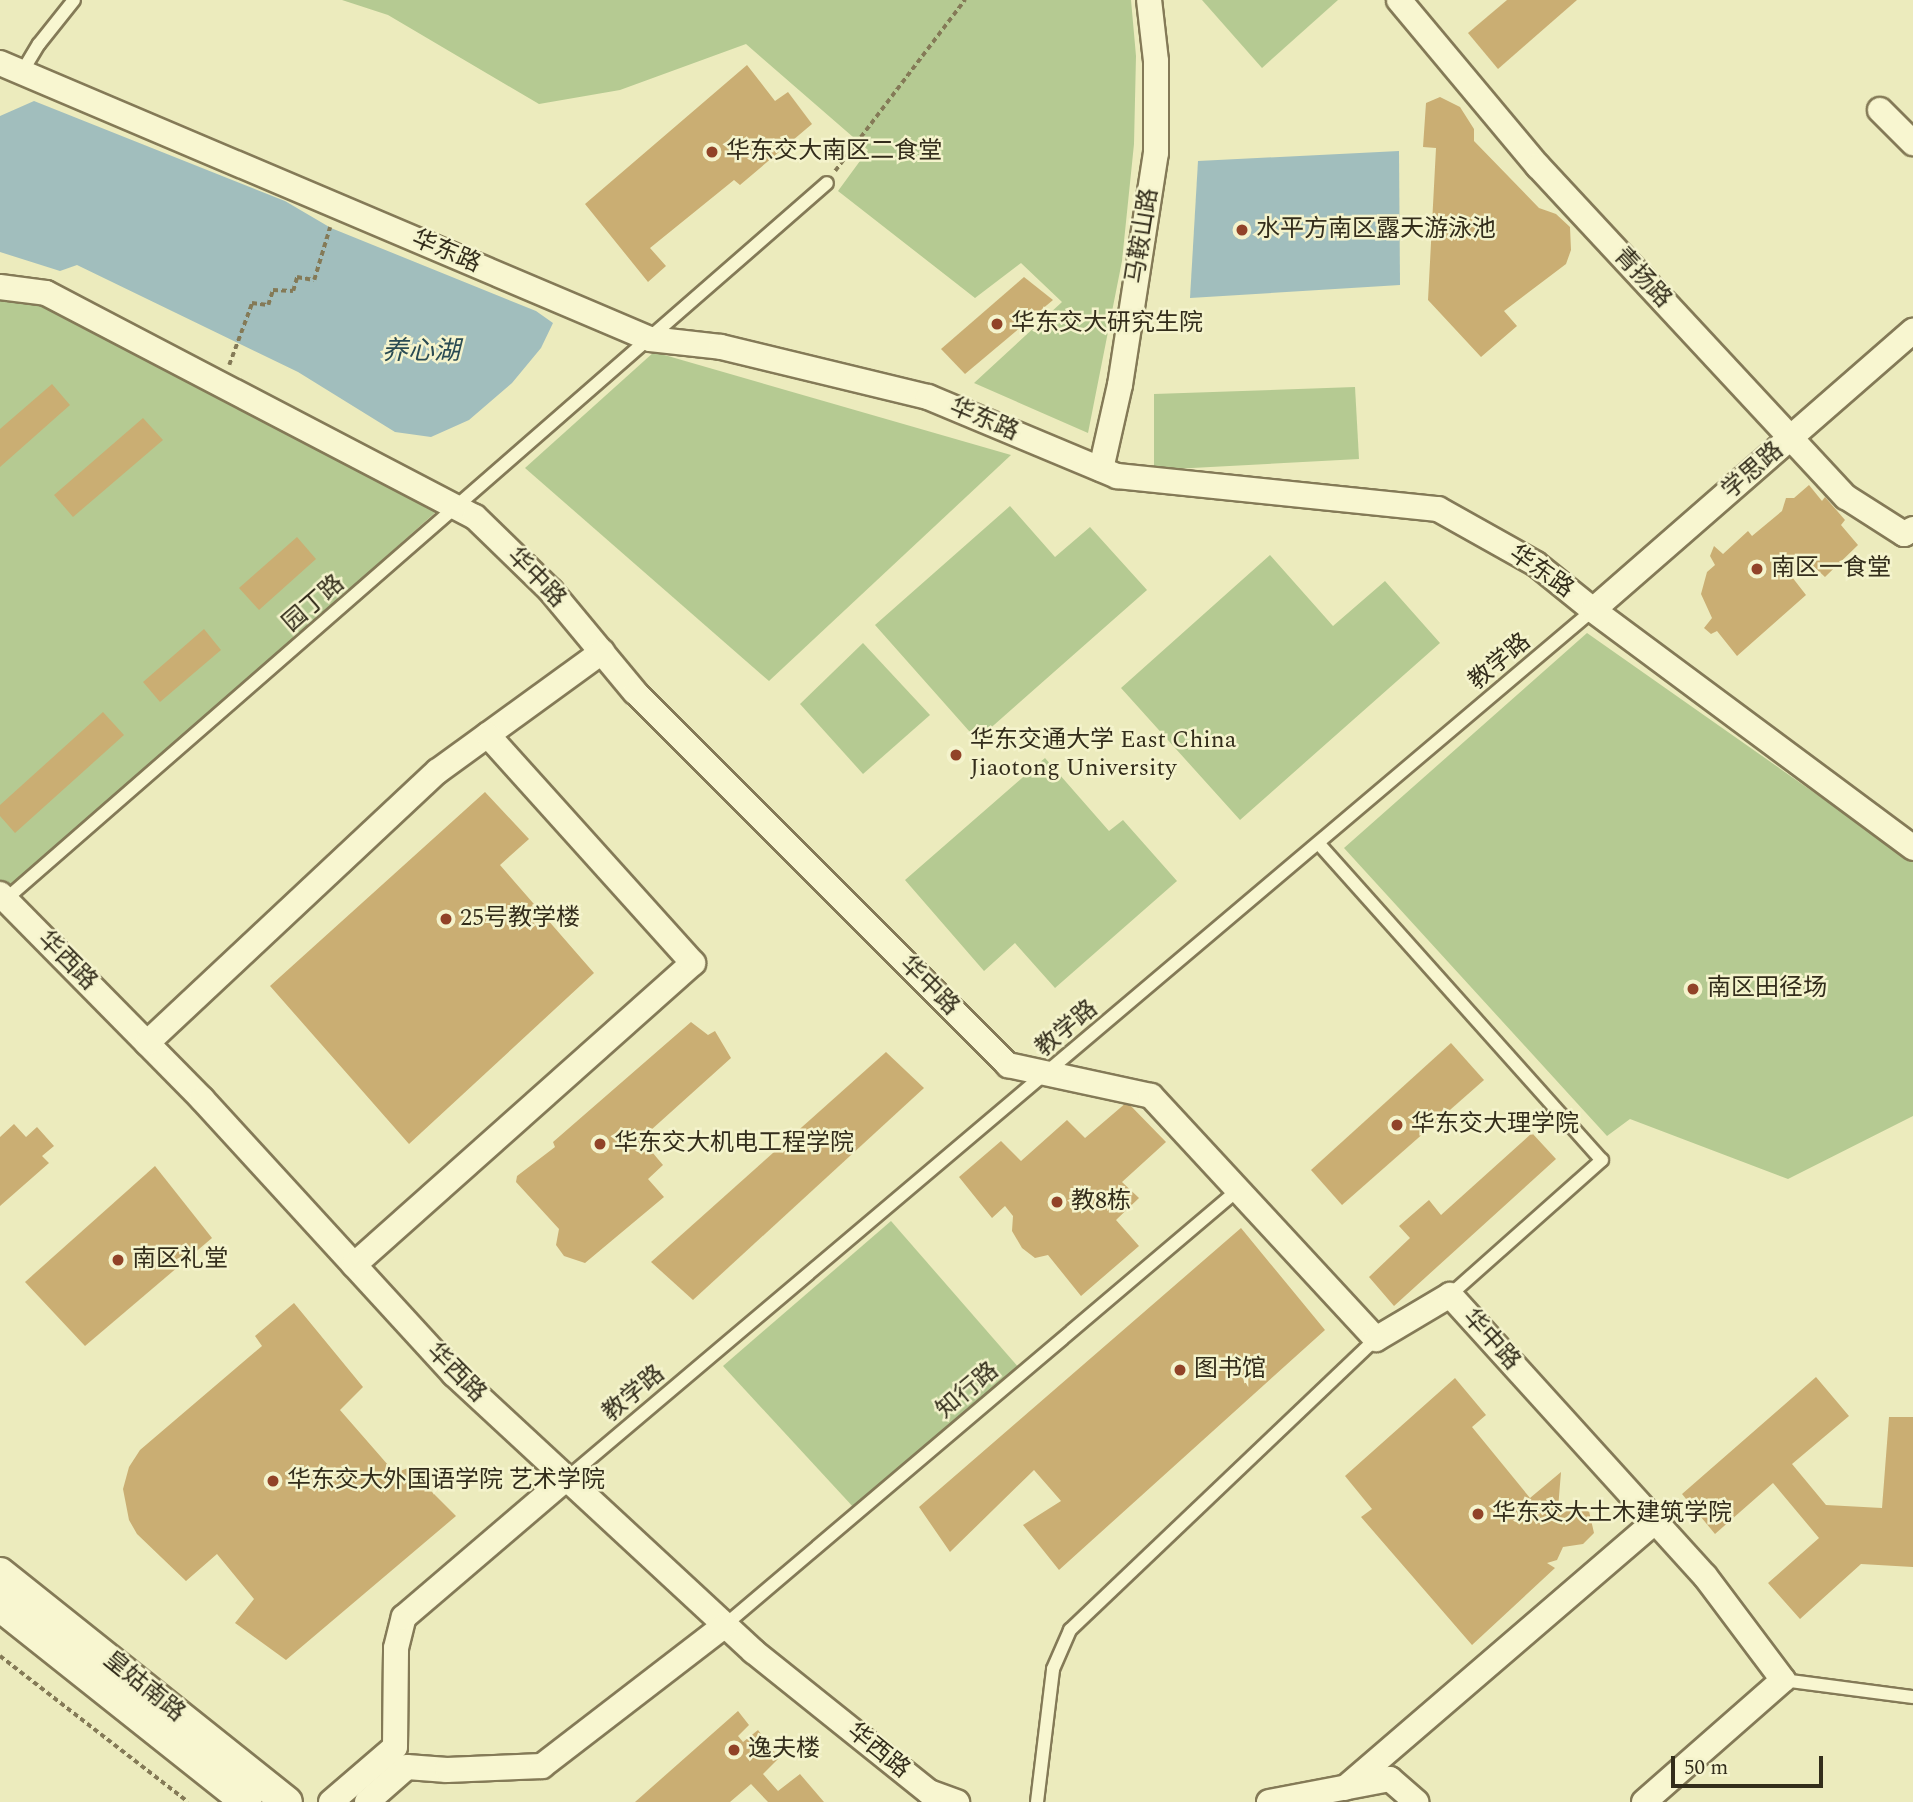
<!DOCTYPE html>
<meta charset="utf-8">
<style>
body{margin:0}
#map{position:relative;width:1913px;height:1802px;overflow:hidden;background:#ecebbd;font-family:Spectral,"Noto Sans SC",serif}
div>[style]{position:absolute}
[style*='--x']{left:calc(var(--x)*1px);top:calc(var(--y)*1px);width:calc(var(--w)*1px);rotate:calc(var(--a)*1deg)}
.green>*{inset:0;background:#b5ca92}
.water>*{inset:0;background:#a1bebd}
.building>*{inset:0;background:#caae73}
.path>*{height:3.5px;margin-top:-1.75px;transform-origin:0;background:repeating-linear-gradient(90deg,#847a57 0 5px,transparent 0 8.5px)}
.roads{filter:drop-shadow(2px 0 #847a57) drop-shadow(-2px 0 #847a57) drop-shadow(0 2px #847a57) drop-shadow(0 -2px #847a57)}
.service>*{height:12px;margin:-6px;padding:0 6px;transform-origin:6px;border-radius:6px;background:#f8f6d0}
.minor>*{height:24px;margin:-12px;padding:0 12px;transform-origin:12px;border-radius:12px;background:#f8f6d0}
.tertiary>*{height:30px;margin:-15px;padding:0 15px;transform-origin:15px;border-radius:15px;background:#f8f6d0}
.dots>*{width:19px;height:19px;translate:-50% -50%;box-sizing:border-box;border:4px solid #f4f3cc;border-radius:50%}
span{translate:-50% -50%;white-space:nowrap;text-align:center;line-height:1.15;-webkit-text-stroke:5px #f4f3cc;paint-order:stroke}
.poi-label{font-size:24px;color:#332d1b}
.left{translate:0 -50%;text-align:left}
.street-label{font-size:24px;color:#332d1b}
.water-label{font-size:26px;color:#2a4b53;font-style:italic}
.scale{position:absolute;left:1671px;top:1756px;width:152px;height:32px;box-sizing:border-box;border:4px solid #332d1b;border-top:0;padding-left:9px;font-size:21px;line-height:24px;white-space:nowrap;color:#332d1b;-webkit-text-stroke:5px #f4f3cc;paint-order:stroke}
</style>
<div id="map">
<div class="green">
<div style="clip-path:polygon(342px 0,1131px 0,1136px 56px,1134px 144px,1122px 261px,1088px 433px,974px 383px,1062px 302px,1021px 263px,975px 298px,838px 191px,868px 150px,746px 44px,620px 90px,539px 104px,388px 15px)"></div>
<div style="clip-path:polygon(1202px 0,1338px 0,1262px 68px)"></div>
<div style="clip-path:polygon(0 292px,45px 298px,438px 510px,6px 896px,0 891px)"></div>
<div style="clip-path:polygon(654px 352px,1011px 455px,769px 681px,525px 468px)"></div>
<div style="clip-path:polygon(1355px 387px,1359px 459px,1154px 470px,1154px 394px)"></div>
<div style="clip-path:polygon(1010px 506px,1055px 557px,1090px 527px,1147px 590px,977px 740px,875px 625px)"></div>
<div style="clip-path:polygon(1270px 555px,1333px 626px,1385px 581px,1440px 643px,1240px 820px,1121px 688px)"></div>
<div style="clip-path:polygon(1587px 633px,1913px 862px,1913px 1116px,1788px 1179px,1630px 1119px,1607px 1136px,1344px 848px)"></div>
<div style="clip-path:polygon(863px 643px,930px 715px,863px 774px,800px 704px)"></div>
<div style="clip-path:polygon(1045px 758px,1109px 831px,1123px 820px,1177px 881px,1055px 988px,1015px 943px,984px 971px,905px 880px)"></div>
<div style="clip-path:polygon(891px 1221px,1020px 1369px,855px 1509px,723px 1366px)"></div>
</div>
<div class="water">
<div style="clip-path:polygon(34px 101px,285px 201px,331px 228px,536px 311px,553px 323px,541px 348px,512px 383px,469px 420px,431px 437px,395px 432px,298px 372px,77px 265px,60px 271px,0 252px,0 116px)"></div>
<div style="clip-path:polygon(1399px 151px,1400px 285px,1190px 298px,1198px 161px)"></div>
</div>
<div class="building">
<div style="clip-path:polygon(1507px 0,1577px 0,1498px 69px,1468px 33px)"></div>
<div style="clip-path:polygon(747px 65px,775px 101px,788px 92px,812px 124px,740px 185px,734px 180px,650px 248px,666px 266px,648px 282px,585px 204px)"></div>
<div style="clip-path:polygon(1440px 97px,1460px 107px,1474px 129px,1474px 141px,1539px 208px,1556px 214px,1570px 227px,1571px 250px,1566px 264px,1504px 311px,1517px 326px,1481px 357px,1428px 300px,1436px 148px,1423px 147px,1426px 103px)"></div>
<div style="clip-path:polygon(1024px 277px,1053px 300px,965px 374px,941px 349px)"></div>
<div style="clip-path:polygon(52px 384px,70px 405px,0 467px,0 429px)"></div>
<div style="clip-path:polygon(143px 418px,163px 440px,73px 517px,54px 495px)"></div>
<div style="clip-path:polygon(1809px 485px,1822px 501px,1825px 497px,1845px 520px,1841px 525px,1858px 545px,1825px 577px,1810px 563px,1792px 577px,1806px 595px,1737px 656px,1717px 631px,1711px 634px,1704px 628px,1712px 618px,1701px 594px,1707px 572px,1715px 565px,1710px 556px,1714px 546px,1723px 554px,1748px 531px,1752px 536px,1782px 511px,1786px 498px,1794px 498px)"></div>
<div style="clip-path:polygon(297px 537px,316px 559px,259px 610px,239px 588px)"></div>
<div style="clip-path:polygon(204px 629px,221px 650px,160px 702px,143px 682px)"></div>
<div style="clip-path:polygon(103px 712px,124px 735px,15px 833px,0 816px,0 805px)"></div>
<div style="clip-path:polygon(485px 792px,529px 839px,500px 865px,594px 973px,409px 1144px,270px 986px)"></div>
<div style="clip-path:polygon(691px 1022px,708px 1035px,715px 1031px,731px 1058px,641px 1139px,663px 1165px,648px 1179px,664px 1197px,585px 1263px,564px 1256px,556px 1245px,559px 1229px,516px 1182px,517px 1176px,555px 1147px,553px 1142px)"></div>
<div style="clip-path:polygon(1451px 1043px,1484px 1080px,1342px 1205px,1311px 1170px)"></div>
<div style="clip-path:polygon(886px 1052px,924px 1088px,693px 1300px,651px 1262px)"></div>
<div style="clip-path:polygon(1127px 1102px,1166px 1142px,1122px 1182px,1139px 1198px,1116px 1220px,1139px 1246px,1081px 1296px,1048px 1255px,1035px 1258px,1022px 1248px,1012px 1231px,1013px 1216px,1005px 1206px,992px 1218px,959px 1177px,1001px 1141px,1021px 1161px,1067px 1120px,1085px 1138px)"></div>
<div style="clip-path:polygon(14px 1124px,26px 1137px,37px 1127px,54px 1146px,42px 1156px,49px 1163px,0 1206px,0 1137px)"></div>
<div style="clip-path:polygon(1532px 1133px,1556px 1159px,1394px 1306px,1369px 1277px,1410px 1238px,1399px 1226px,1429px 1200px,1441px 1215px)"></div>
<div style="clip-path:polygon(155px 1166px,212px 1238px,85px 1346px,25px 1282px)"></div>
<div style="clip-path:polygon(1241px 1228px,1325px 1330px,1059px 1570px,1023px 1525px,1061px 1501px,1034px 1470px,950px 1552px,919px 1507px)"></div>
<div style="clip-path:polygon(294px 1303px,363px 1387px,340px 1410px,395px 1473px,408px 1468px,456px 1516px,286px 1660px,235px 1623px,254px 1599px,217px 1554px,186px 1581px,137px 1534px,129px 1520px,123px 1489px,129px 1467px,140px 1450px,262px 1346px,255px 1336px)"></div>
<div style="clip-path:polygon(1816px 1377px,1849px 1416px,1792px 1464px,1826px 1505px,1882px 1508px,1889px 1417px,1913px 1417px,1913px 1567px,1861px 1564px,1800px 1619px,1768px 1583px,1819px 1538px,1773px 1483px,1715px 1534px,1682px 1494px)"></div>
<div style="clip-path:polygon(1455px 1378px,1486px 1415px,1472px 1427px,1530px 1498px,1561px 1472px,1558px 1509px,1578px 1506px,1589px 1511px,1594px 1533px,1583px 1544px,1563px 1547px,1557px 1560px,1547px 1563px,1555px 1568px,1472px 1645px,1361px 1517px,1372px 1509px,1345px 1476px)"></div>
<div style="clip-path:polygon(738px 1711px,749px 1725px,738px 1736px,743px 1742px,758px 1730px,779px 1758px,763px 1774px,778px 1791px,800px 1774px,824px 1802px,768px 1802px,751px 1784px,730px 1802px,635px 1802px)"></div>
</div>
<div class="path">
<div style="--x:835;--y:171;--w:215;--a:-52.8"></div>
<div style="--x:229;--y:365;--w:66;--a:-69.6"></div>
<div style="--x:252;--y:303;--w:16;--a:7"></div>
<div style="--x:268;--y:305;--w:16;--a:-72"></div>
<div style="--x:273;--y:290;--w:20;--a:3"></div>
<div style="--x:293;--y:291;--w:15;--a:-74"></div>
<div style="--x:297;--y:277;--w:17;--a:10"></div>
<div style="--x:314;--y:280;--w:55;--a:-73.2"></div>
<div style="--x:0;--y:1656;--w:238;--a:37.8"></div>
</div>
<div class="roads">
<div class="service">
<div style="--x:22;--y:72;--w:33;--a:-59"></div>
<div style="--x:39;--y:44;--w:56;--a:-51.5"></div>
<div style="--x:1319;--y:844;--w:424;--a:48.2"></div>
<div style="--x:1602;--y:1160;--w:203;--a:138.4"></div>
<div style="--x:6;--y:899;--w:1089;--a:-41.09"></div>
<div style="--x:567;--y:1478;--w:1344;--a:-40.23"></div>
<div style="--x:725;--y:1625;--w:674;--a:-40.31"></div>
<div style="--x:1783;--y:1680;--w:131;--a:7.5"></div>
<div style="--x:1037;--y:1802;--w:134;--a:-83.1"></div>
<div style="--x:1053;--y:1669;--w:43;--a:-66.4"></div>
<div style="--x:1070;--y:1630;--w:422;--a:-43.6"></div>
</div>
<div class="minor">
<div style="--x:1399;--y:0;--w:217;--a:50.1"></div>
<div style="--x:1538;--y:166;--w:452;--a:47.1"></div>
<div style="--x:1846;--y:497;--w:69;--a:32.5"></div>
<div style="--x:1904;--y:534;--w:10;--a:-29"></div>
<div style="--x:0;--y:63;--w:706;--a:23.01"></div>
<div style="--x:650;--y:339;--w:71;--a:6.4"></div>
<div style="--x:721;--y:347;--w:213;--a:13.6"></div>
<div style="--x:928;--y:397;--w:205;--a:22.7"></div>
<div style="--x:1117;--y:476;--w:323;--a:5.9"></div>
<div style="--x:1438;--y:509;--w:112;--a:29.3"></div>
<div style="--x:1536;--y:564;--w:73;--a:38.9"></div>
<div style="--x:1593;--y:610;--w:399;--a:36.6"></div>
<div style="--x:1880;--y:110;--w:47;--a:45"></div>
<div style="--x:0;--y:287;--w:46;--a:7.4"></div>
<div style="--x:46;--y:293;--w:484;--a:27.6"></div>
<div style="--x:475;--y:517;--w:106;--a:44.2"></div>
<div style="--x:551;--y:591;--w:131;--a:50.3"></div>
<div style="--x:635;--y:692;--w:528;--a:45"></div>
<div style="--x:1008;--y:1065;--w:146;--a:12.2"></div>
<div style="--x:1151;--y:1096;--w:331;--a:47.2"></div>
<div style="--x:1376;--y:1339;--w:86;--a:-30.7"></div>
<div style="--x:1450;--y:1295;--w:379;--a:47.8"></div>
<div style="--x:1705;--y:1576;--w:130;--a:53.1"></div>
<div style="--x:1783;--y:1680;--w:185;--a:138.7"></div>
<div style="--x:1101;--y:469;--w:86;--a:-77.3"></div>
<div style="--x:1120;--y:385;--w:235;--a:-81.2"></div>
<div style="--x:1156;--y:153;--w:92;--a:-90"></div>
<div style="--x:1156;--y:61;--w:61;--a:-96.5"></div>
<div style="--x:1593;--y:610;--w:425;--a:-41.1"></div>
<div style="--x:0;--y:894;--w:288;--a:45.4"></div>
<div style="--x:202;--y:1099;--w:373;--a:47.5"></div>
<div style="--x:454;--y:1374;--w:408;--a:42.8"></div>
<div style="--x:753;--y:1651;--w:226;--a:38.7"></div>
<div style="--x:929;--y:1792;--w:30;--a:20"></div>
<div style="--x:147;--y:1043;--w:398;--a:-43.1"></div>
<div style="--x:438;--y:771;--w:203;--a:-36"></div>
<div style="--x:354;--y:1265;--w:454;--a:-41.7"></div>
<div style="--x:693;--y:963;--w:307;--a:-132"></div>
<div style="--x:1345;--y:1788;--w:409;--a:-40.7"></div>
<div style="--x:331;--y:1802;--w:84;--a:-40.7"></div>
<div style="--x:395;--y:1747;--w:99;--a:-89.4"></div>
<div style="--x:396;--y:1648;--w:32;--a:-76"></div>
<div style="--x:404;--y:1617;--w:214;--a:-40.5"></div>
<div style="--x:367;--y:1802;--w:53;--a:-41.2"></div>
<div style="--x:407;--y:1767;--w:40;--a:4.3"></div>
<div style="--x:447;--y:1770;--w:95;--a:-2.4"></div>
<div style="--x:542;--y:1766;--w:231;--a:-37.6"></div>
<div style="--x:1269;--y:1802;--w:123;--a:-10.8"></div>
<div style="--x:1390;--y:1779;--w:35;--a:41"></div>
</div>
<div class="tertiary">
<div style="--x:0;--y:1573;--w:367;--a:38.6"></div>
<div style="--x:0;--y:1606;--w:315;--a:38.5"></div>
</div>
</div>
<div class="dots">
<div style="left:712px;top:152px;background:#914328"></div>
<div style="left:1242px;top:230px;background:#914328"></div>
<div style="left:997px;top:324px;background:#914328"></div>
<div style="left:1757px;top:569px;background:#914328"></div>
<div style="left:956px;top:755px;background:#914328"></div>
<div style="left:446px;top:919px;background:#914328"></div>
<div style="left:1693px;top:989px;background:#914328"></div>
<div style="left:1397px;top:1125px;background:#914328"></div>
<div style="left:600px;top:1144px;background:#914328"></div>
<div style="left:1057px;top:1202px;background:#914328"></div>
<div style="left:118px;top:1260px;background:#914328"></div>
<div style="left:1180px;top:1370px;background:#914328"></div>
<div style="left:273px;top:1481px;background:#914328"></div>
<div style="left:1478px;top:1514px;background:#914328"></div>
<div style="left:734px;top:1750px;background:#914328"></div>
</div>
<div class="poi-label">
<span class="left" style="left:726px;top:152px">华东交大南区二食堂</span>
<span class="left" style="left:1256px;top:230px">水平方南区露天游泳池</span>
<span class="left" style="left:1011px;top:324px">华东交大研究生院</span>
<span class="left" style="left:1771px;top:569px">南区一食堂</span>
<span class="left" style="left:970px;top:755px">华东交通大学 East China<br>Jiaotong University</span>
<span class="left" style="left:460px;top:919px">25号教学楼</span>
<span class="left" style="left:1707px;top:989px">南区田径场</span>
<span class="left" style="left:1411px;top:1125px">华东交大理学院</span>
<span class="left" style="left:614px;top:1144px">华东交大机电工程学院</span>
<span class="left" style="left:1071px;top:1202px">教8栋</span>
<span class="left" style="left:132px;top:1260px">南区礼堂</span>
<span class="left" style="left:1194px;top:1370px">图书馆</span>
<span class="left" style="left:287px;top:1481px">华东交大外国语学院 艺术学院</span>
<span class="left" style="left:1492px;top:1514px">华东交大土木建筑学院</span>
<span class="left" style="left:748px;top:1750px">逸夫楼</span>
</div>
<div class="street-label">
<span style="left:1143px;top:236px;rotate:-81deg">马鞍山路</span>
<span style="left:446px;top:252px;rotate:23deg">华东路</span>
<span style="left:1642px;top:278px;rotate:47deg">青扬路</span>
<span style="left:984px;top:420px;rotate:23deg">华东路</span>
<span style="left:1753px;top:471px;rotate:-41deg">学思路</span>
<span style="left:1541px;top:572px;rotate:35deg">华东路</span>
<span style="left:536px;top:578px;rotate:46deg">华中路</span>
<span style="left:314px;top:604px;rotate:-41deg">园丁路</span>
<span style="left:1500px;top:662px;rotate:-40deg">教学路</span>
<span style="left:67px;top:961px;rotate:45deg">华西路</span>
<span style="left:929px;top:986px;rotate:45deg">华中路</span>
<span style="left:1067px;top:1029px;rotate:-40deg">教学路</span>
<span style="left:1491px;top:1340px;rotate:48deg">华中路</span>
<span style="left:456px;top:1373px;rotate:45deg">华西路</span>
<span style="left:968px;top:1391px;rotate:-40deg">知行路</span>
<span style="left:634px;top:1394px;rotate:-40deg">教学路</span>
<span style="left:144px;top:1687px;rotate:39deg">皇姑南路</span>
<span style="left:878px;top:1751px;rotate:39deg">华西路</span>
</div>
<div class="water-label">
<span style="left:421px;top:352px">养心湖</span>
</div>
<div class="scale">50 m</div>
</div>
